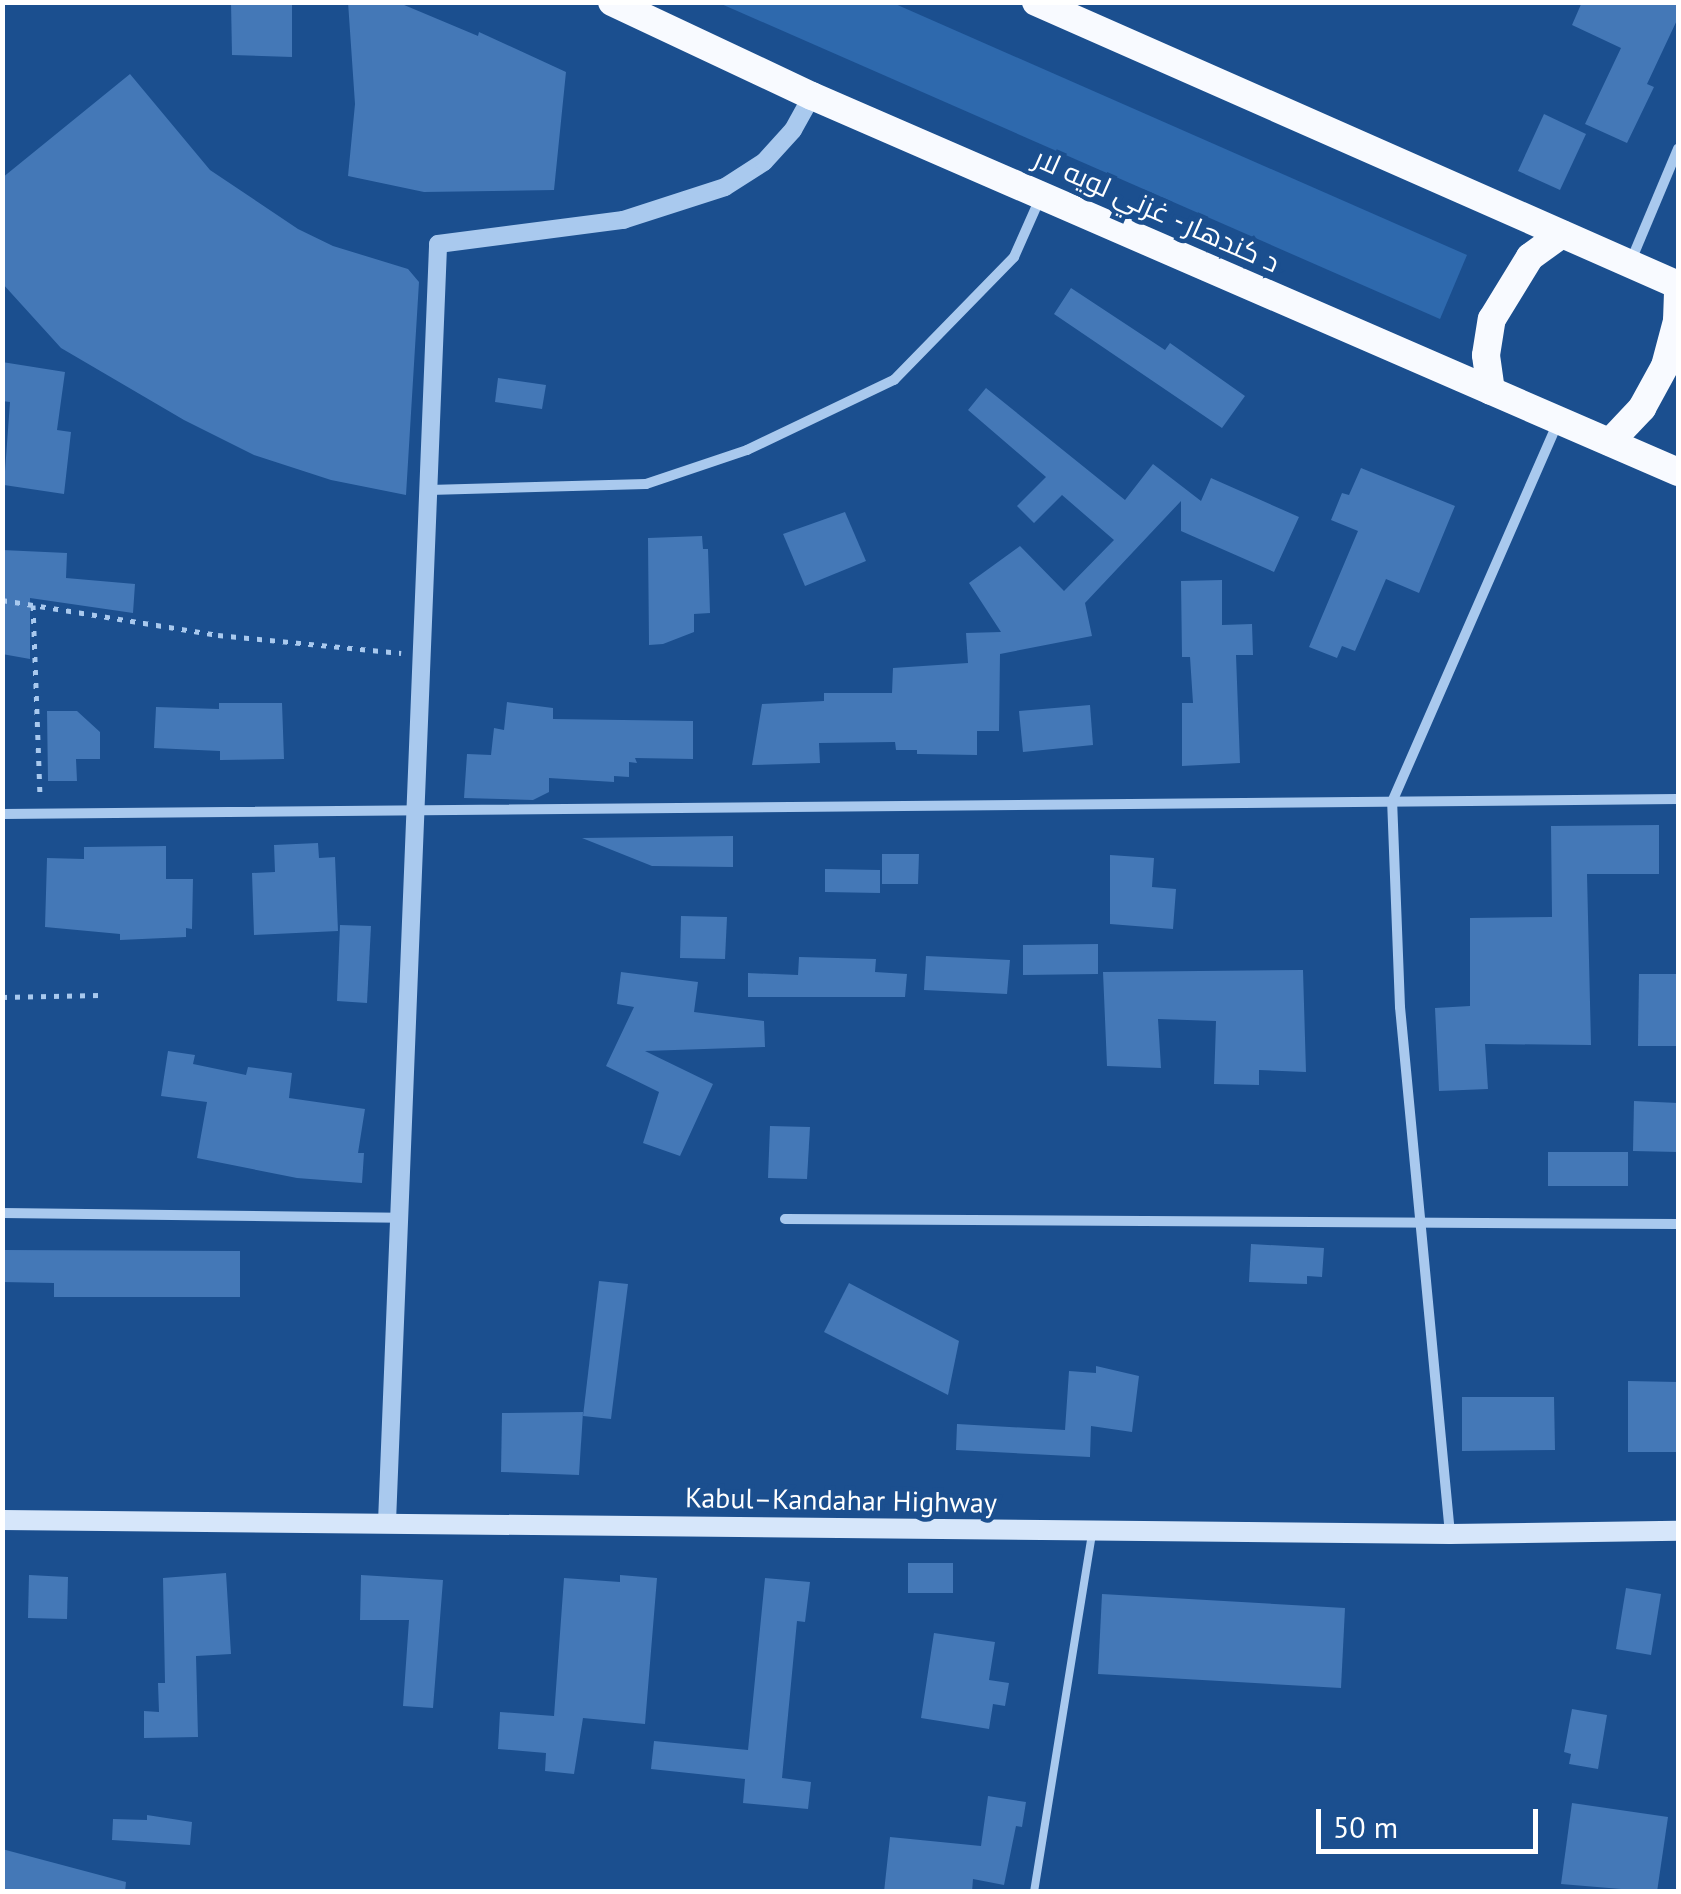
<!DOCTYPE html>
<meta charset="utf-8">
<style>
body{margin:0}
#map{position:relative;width:1681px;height:1894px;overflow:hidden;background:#1b4f8f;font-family:"PT Sans",Cairo,sans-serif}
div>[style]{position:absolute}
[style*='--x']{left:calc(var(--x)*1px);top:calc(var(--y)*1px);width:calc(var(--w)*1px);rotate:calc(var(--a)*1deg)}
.green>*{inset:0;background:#2e69ad}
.building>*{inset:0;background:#4478b7}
.path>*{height:5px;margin-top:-2.5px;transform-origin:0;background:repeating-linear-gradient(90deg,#a9c9ee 0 5px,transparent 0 13px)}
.service>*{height:8px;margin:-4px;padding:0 4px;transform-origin:4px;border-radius:4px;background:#a9c9ee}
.minor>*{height:10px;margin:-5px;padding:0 5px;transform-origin:5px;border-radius:5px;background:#a9c9ee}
.tertiary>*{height:18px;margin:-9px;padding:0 9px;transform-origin:9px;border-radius:9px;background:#a9c9ee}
.secondary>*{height:20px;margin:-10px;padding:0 10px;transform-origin:10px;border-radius:10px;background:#d6e6fa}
.trunk>*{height:28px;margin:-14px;padding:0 14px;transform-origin:14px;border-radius:14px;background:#f8faff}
span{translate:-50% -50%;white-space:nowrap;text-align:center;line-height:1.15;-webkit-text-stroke:9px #1b4f8f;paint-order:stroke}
.street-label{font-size:28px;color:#fff}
.frame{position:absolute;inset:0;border:5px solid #fff;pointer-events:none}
.scale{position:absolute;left:1316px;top:1809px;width:222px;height:45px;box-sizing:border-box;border:5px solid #fff;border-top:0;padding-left:12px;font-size:30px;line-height:35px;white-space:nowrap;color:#fff;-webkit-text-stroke:8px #1b4f8f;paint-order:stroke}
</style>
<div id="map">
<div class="green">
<div style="clip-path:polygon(719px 3px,893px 3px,1467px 255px,1440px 319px)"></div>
</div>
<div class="building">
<div style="clip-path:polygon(231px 2px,292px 2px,292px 57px,232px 55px)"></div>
<div style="clip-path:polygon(348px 2px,397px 2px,478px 36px,479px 32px,566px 72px,554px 190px,424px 192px,348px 176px,355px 104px)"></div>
<div style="clip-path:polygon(1582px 2px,1678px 2px,1678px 18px,1647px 84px,1654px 87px,1627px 143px,1585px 124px,1621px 48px,1572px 25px)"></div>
<div style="clip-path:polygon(130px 74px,210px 170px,298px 229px,333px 246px,408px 269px,419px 282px,406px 495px,331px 480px,254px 455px,184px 420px,61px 348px,2px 283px,2px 178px)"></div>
<div style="clip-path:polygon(1544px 114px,1586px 134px,1560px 190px,1518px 171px)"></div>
<div style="clip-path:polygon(1071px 288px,1165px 350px,1170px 343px,1245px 396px,1222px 428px,1054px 314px)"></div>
<div style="clip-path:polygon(2px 362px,65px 372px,57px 430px,71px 432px,64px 494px,4px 485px,10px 402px,2px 401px)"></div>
<div style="clip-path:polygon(498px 378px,546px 385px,542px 409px,495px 402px)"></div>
<div style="clip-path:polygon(986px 388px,1125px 500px,1153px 464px,1201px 501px,1211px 478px,1299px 517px,1274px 572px,1181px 531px,1181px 501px,1085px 603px,1092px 636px,1000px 654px,999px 731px,977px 731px,977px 755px,917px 754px,917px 750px,896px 750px,895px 742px,819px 743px,820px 763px,752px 765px,762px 704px,824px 701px,824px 693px,892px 693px,893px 668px,968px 663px,966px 633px,1001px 632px,969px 583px,1020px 546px,1064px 591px,1114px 540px,1062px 495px,1034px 523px,1017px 506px,1046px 477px,968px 410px)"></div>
<div style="clip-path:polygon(1361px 468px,1455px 506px,1419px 593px,1386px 579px,1355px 651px,1342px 646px,1337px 658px,1309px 647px,1358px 531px,1331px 520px,1342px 493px,1349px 495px)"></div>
<div style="clip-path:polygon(845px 512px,866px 561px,805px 586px,783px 534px)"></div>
<div style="clip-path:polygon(702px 536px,703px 549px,708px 549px,710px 613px,694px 614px,694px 632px,663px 644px,649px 645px,648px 538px)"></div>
<div style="clip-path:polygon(2px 550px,67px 553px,66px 578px,135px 584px,133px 613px,30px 598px,30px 659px,2px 654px)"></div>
<div style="clip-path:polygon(1222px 580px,1222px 625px,1252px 624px,1253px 655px,1236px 655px,1240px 763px,1182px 766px,1182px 703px,1193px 703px,1190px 657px,1182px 657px,1181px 581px)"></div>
<div style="clip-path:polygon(507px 702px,553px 708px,553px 719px,693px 721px,693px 759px,635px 758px,637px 763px,629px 762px,629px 777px,614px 776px,614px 782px,549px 778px,549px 792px,533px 800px,464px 798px,467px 754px,491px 755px,494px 728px,504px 730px)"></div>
<div style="clip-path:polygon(219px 703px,282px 703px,284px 759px,220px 760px,220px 751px,154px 748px,156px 707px,219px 709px)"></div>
<div style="clip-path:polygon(1090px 705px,1093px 745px,1023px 752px,1019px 711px)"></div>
<div style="clip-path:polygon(47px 711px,77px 711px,100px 732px,100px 759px,76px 759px,77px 781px,48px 781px)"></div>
<div style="clip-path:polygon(1659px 825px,1659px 874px,1587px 874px,1591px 1045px,1485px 1044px,1488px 1089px,1439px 1091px,1435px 1008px,1470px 1006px,1470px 918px,1552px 917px,1551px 826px)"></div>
<div style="clip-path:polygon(733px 836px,733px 867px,652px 866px,582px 838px)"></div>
<div style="clip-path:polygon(318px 843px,319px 858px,335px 857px,338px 931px,254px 935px,252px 873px,275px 872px,274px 845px)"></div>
<div style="clip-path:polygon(166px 846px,166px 879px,193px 879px,192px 929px,186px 928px,186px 937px,120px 940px,120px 934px,45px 927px,47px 858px,84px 859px,84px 847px)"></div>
<div style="clip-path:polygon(882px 854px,919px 854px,918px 884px,882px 884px)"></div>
<div style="clip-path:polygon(1110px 855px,1154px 858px,1152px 887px,1176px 889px,1173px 929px,1110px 924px)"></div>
<div style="clip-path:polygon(825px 869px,880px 870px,880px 893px,825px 892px)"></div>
<div style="clip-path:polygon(681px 916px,727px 917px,725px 959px,680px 958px)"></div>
<div style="clip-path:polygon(340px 925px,371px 926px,367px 1003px,337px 1001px)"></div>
<div style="clip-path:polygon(1098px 944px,1098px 974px,1023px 975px,1023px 945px)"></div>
<div style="clip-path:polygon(926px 956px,1010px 960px,1007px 994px,924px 990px)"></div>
<div style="clip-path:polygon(799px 957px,876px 959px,875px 972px,907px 974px,905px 997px,748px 997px,748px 973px,798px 975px)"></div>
<div style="clip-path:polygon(1303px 970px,1306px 1072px,1259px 1070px,1259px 1085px,1214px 1084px,1216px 1021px,1158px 1019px,1161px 1068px,1107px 1066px,1103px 972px)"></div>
<div style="clip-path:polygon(621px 972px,698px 982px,694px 1012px,764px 1021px,765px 1047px,645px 1051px,713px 1084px,680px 1156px,643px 1143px,659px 1092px,606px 1066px,634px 1007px,617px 1004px)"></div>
<div style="clip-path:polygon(1639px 974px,1678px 974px,1678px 1046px,1638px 1046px)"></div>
<div style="clip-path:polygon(168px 1051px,195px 1055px,193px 1064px,246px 1075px,248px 1067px,292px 1073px,289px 1098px,365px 1109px,358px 1153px,364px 1153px,362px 1183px,297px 1178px,197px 1158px,207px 1102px,161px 1096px)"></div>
<div style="clip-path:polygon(1634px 1101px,1678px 1103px,1678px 1152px,1633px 1151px)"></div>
<div style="clip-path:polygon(770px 1126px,810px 1127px,807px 1179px,768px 1178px)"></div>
<div style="clip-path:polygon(1548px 1152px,1628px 1152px,1628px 1186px,1548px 1186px)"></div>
<div style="clip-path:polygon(1251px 1244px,1324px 1248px,1322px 1277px,1307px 1276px,1307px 1284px,1249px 1282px)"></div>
<div style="clip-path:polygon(2px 1250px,240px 1251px,240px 1297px,54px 1297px,54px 1283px,2px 1282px)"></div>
<div style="clip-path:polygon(599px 1281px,628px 1284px,611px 1419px,583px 1416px)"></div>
<div style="clip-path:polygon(849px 1283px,959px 1341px,948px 1395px,824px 1332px)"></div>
<div style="clip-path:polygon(1096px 1366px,1139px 1376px,1132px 1432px,1091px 1426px,1090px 1457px,956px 1450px,957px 1424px,1065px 1430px,1069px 1371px,1096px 1373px)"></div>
<div style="clip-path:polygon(1628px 1381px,1678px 1382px,1678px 1452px,1628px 1452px)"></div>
<div style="clip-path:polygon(1462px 1397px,1554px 1397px,1555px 1450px,1462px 1451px)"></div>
<div style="clip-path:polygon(583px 1412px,579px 1475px,501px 1472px,502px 1413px)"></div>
<div style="clip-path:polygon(908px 1563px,953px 1563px,953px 1593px,908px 1593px)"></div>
<div style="clip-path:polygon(226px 1573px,231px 1654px,196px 1656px,198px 1737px,144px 1738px,144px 1711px,159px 1712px,158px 1683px,165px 1683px,163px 1578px)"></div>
<div style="clip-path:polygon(29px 1575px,68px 1577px,67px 1619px,28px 1618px)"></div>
<div style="clip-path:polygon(361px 1575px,443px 1580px,433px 1708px,403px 1706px,409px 1620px,360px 1620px)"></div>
<div style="clip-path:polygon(620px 1575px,657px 1578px,645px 1724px,583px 1718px,574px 1774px,545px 1771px,546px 1753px,498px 1749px,500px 1712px,554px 1716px,564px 1578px,620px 1582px)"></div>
<div style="clip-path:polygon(765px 1578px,810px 1582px,805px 1622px,797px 1621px,782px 1778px,811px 1782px,808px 1809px,743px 1803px,745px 1779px,651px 1769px,654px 1741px,748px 1750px)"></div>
<div style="clip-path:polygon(1626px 1588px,1661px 1594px,1651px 1655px,1616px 1649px)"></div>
<div style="clip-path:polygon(1102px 1594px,1345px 1608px,1341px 1688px,1098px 1674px)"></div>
<div style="clip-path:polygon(934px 1633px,995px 1642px,989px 1680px,1009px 1683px,1005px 1706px,993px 1704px,989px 1729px,921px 1718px)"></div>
<div style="clip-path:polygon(1572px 1709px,1607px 1715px,1598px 1769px,1569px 1764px,1571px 1754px,1564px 1752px)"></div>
<div style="clip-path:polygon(988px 1796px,1026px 1802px,1022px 1827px,1016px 1826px,1004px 1885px,973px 1879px,972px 1892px,884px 1892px,890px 1837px,981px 1846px)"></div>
<div style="clip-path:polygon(1572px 1803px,1668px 1817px,1657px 1892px,1561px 1884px)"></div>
<div style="clip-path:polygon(147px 1815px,192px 1822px,190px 1845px,112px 1840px,113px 1819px,147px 1820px)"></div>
<div style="clip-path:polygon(2px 1849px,126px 1882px,125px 1892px,2px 1892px)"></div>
</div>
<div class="path">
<div style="--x:2;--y:600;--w:219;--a:9.2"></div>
<div style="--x:218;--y:635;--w:184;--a:5.6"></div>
<div style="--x:33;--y:605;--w:192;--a:87.9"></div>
<div style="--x:2;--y:997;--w:98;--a:-1.2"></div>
</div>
<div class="service">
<div style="--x:1034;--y:1892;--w:362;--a:-80.8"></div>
</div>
<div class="minor">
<div style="--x:1630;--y:263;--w:124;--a:-67.2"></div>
<div style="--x:429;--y:490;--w:217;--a:-1.6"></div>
<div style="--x:646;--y:484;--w:107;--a:-18.6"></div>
<div style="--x:747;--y:450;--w:163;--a:-25.5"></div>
<div style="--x:894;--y:380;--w:172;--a:-45.7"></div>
<div style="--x:1014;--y:257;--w:67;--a:-66.1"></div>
<div style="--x:2;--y:814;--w:1676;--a:-0.51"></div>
<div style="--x:2;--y:1213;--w:397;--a:0.7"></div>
<div style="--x:785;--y:1219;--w:893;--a:0.32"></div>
<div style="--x:1450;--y:1534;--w:529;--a:-95.42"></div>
<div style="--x:1400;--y:1007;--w:205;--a:-92.2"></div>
<div style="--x:1392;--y:802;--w:417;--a:-66.4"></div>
</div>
<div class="tertiary">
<div style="--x:387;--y:1522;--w:1279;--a:-87.71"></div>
<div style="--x:438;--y:244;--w:187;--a:-7.4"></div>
<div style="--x:623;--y:220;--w:107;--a:-17.9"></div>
<div style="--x:725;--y:187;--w:46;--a:-32.7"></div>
<div style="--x:764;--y:162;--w:43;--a:-47.8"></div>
<div style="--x:793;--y:130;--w:39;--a:-61"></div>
</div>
<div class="secondary">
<div style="--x:2;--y:1520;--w:1448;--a:0.55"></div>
<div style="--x:1450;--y:1534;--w:228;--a:-0.8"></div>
</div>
<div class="trunk">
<div style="--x:612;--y:2;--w:221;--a:25.2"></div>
<div style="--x:812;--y:96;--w:944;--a:23.47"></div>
<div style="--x:1036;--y:2;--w:702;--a:23.79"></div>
<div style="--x:1491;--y:391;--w:36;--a:-98"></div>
<div style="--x:1486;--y:355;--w:36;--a:-81"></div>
<div style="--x:1492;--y:319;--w:73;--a:-58.5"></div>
<div style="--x:1530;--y:257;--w:39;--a:-36"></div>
<div style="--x:1610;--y:442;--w:47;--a:-46.7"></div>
<div style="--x:1642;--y:408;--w:48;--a:-61.3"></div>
<div style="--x:1665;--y:366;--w:47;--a:-75.1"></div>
<div style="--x:1677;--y:321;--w:36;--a:-88"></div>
</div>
<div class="street-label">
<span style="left:1157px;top:210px;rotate:24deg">د کندهار - غزني لويه لار</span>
<span style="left:841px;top:1500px;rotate:1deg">Kabul–Kandahar Highway</span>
</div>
<div class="frame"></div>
<div class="scale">50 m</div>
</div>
